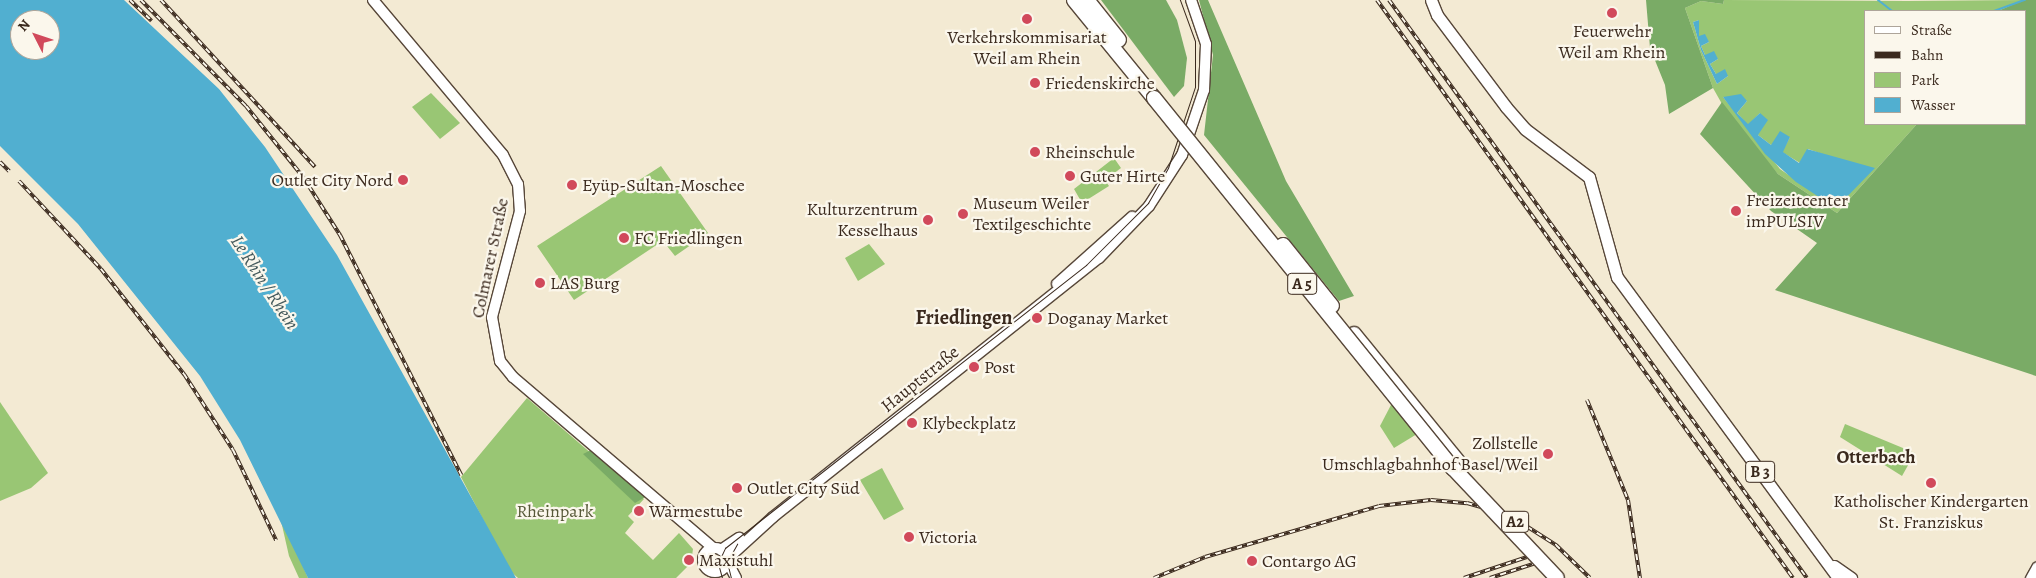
<!DOCTYPE html>
<meta charset="utf-8">
<style>
body{margin:0}
#map{position:relative;width:2036px;height:578px;overflow:hidden;background:#f3ead3;font-family:Alegreya,serif}
div>[style]{position:absolute}
[style*='--x']{left:calc(var(--x)*1px);top:calc(var(--y)*1px);width:calc(var(--w)*1px);rotate:calc(var(--a)*1deg)}
.green>*{inset:0;background:#99c674}
.forest>*{inset:0;background:#7aab66}
.water>*{inset:0;background:#51afd0}
.stream>*{height:2px;margin:-1px;padding:0 1px;transform-origin:1px;border-radius:1px;background:#51afd0}
.roads{filter:drop-shadow(1px 0 #574739) drop-shadow(-1px 0 #574739) drop-shadow(0 1px #574739) drop-shadow(0 -1px #574739)}
.tertiary>*{height:9px;margin:-4.5px;padding:0 4.5px;transform-origin:4.5px;border-radius:4.5px;background:#fff}
.secondary>*{height:10px;margin:-5px;padding:0 5px;transform-origin:5px;border-radius:5px;background:#fff}
.secondary>.ring{margin:-5px;padding:0;box-sizing:content-box;background:none;border:10px solid #fff;border-radius:50%}
.primary>*{height:11px;margin:-5.5px;padding:0 5.5px;transform-origin:5.5px;border-radius:5.5px;background:#fff}
.motorway>*{height:14px;margin:-7px;padding:0 7px;transform-origin:7px;border-radius:7px;background:#fff}
.tram>*{height:1px;margin:-0.5px;padding:0 0.5px;transform-origin:0.5px;border-radius:0.5px;background:#3b2a1e}
.rail>*{height:4px;margin-top:-2px;transform-origin:0;background:repeating-linear-gradient(90deg,#fbf7ec 0 5.5px,#3b2a1e 0 11px);box-sizing:border-box;border-block:1px solid #3b2a1e}
.bridges{filter:drop-shadow(1px 0 #574739) drop-shadow(-1px 0 #574739) drop-shadow(0 1px #574739) drop-shadow(0 -1px #574739)}
.motorway-bridge>*{height:14px;margin:-7px;padding:0 7px;transform-origin:7px;border-radius:7px;background:#fff}
.dots>*{width:14px;height:14px;translate:-50% -50%;box-sizing:border-box;border:2px solid #fbf7ec;border-radius:50%}
span{translate:-50% -50%;white-space:nowrap;text-align:center;line-height:1.15;-webkit-text-stroke:4.5px #fbf7ec;paint-order:stroke}
.shield-label span{padding:1px 4px;background:#fbf7ec;border:1px solid;border-radius:4px;-webkit-text-stroke-width:0}
.shield-label{font-size:16px;color:#3b2a1e;font-weight:700}
.poi-label{font-size:18px;color:#3b2a1e}
.left{translate:0 -50%;text-align:left}
.right{translate:-100% -50%;text-align:right}
.street-label{font-size:18px;color:#3b2a1e}
.park-label{font-size:18px;color:#575938}
.water-label{font-size:19px;color:#43595c;font-style:italic}
.neighbourhood-label{font-size:19px;color:#3b2a1e;font-weight:700}
.quarter-label{font-size:20px;color:#3b2a1e;font-weight:700}
.legend{position:absolute;left:1864px;top:10px;width:162px;height:115px;box-sizing:border-box;background:#fbf7ec;border:1px solid #aea59a;margin:0;padding:6px 9px;list-style:none;font-size:15px;color:#3b2a1e}
.legend li{display:flex;align-items:center;gap:10px;height:25px}
.legend b{width:25px;border:1px solid #aea59a}
.north{position:absolute;left:10px;top:10px;width:50px;height:50px;box-sizing:border-box;background:#fbf7ec;border:1px solid #aea59a;border-radius:50%;rotate:311deg;font-size:14px;font-weight:700;line-height:20px;text-align:center;color:#3b2a1e}
.north::after{content:'';display:block;margin:auto;width:18px;height:22px;background:#d1495b;clip-path:polygon(50% 0,100% 100%,50% 72%,0 100%)}
</style>
<div id="map">
<div class="green">
<div style="clip-path:polygon(evenodd,1724px 0,1907px 1px,2023px 0,1998px 11px,1865px 11px,1865px 124px,1917px 124px,1837px 213px,1778px 174px,1731px 120px,1713px 88px,1685px 8px,1701px 1px,1723px 4px,1724px 0,1699px 20px,1699px 37px,1709px 42px,1701px 46px,1705px 55px,1718px 59px,1710px 64px,1716px 74px,1728px 76px,1717px 84px,1701px 50px,1693px 22px,1699px 20px,1724px 0,1723px 97px,1747px 101px,1737px 113px,1748px 125px,1760px 113px,1758px 135px,1771px 145px,1790px 137px,1782px 152px,1800px 163px,1808px 149px,1825px 155px,1836px 208px,1780px 169px,1723px 97px)"></div>
<div style="clip-path:polygon(431px 93px,460px 123px,440px 139px,412px 107px)"></div>
<div style="clip-path:polygon(1114px 158px,1121px 168px,1105px 180px,1109px 186px,1082px 203px,1074px 189px)"></div>
<div style="clip-path:polygon(661px 166px,708px 233px,675px 256px,667px 246px,658px 244px,574px 300px,537px 246px)"></div>
<div style="clip-path:polygon(869px 244px,885px 264px,858px 281px,845px 258px)"></div>
<div style="clip-path:polygon(527px 398px,644px 499px,628px 516px,634px 522px,625px 533px,653px 560px,679px 533px,693px 549px,691px 563px,676px 578px,518px 578px,509px 570px,461px 477px)"></div>
<div style="clip-path:polygon(0 402px,48px 473px,31px 488px,0 501px)"></div>
<div style="clip-path:polygon(1392px 403px,1417px 434px,1394px 448px,1380px 426px)"></div>
<div style="clip-path:polygon(1845px 424px,1915px 453px,1902px 476px,1840px 437px)"></div>
<div style="clip-path:polygon(882px 468px,904px 509px,884px 520px,860px 480px)"></div>
<div style="clip-path:polygon(279px 512px,305px 571px,308px 578px,299px 578px,289px 556px)"></div>
</div>
<div class="forest">
<div style="clip-path:polygon(1101px 0,1166px 0,1177px 20px,1187px 58px,1184px 86px,1174px 97px)"></div>
<div style="clip-path:polygon(1199px 0,1208px 0,1286px 181px,1354px 296px,1339px 301px,1204px 135px,1213px 55px)"></div>
<div style="clip-path:polygon(1646px 0,1724px 0,1723px 4px,1701px 1px,1685px 8px,1713px 88px,1669px 114px,1665px 85px,1650px 48px)"></div>
<div style="clip-path:polygon(2023px 0,2036px 0,2036px 376px,1775px 290px,1817px 243px,1771px 211px,1700px 134px,1722px 102px,1778px 174px,1837px 213px,1917px 124px,2025px 124px,2025px 11px,1998px 11px)"></div>
<div style="clip-path:polygon(593px 449px,647px 496px,635px 503px,583px 454px)"></div>
</div>
<div class="water">
<div style="clip-path:polygon(evenodd,0 0,124px 0,219px 89px,265px 147px,337px 255px,516px 578px,308px 578px,240px 440px,200px 376px,78px 224px,0 146px,0 0,20px 20px,50px 20px,50px 50px,20px 50px,20px 20px)"></div>
<div style="clip-path:polygon(1699px 20px,1699px 36px,1705px 34px,1709px 42px,1701px 46px,1705px 55px,1714px 51px,1718px 59px,1710px 64px,1716px 74px,1725px 69px,1728px 76px,1717px 84px,1701px 50px,1693px 22px)"></div>
<div style="clip-path:polygon(1741px 94px,1747px 101px,1737px 113px,1748px 124px,1760px 113px,1768px 120px,1758px 135px,1771px 145px,1780px 131px,1790px 137px,1783px 152px,1799px 163px,1807px 149px,1875px 168px,1836px 208px,1796px 182px,1765px 154px,1723px 97px)"></div>
</div>
<div class="stream">
<div style="--x:1878;--y:0;--w:18;--a:38"></div>
<div style="--x:1994;--y:11;--w:33;--a:-20"></div>
</div>
<div class="roads">
<div class="tertiary">
<div style="--x:2030;--y:578;--w:13;--a:-61"></div>
</div>
<div class="secondary">
<div style="--x:373;--y:0;--w:202;--a:50"></div>
<div style="--x:503;--y:155;--w:33;--a:63"></div>
<div style="--x:518;--y:184;--w:27;--a:86"></div>
<div style="--x:520;--y:211;--w:110;--a:104.8"></div>
<div style="--x:492;--y:317;--w:45;--a:79.7"></div>
<div style="--x:500;--y:361;--w:21;--a:51"></div>
<div style="--x:513;--y:377;--w:263;--a:40.5"></div>
<div style="--x:1057;--y:284;--w:101;--a:-41.8"></div>
<div class="ring" style="left:703px;top:548px;width:14px;height:14px"></div>
<div style="--x:721;--y:550;--w:22;--a:-34"></div>
<div style="--x:727;--y:559;--w:62;--a:-42.4"></div>
<div style="--x:773;--y:517;--w:416;--a:-38.5"></div>
<div style="--x:1099;--y:258;--w:72;--a:-46.1"></div>
<div style="--x:1149;--y:206;--w:61;--a:-57.1"></div>
<div style="--x:1182;--y:155;--w:69;--a:-71.3"></div>
<div style="--x:1204;--y:90;--w:46;--a:-87.5"></div>
<div style="--x:1206;--y:44;--w:46;--a:-108.8"></div>
<div style="--x:727;--y:561;--w:19;--a:62"></div>
</div>
<div class="primary">
<div style="--x:1431;--y:0;--w:16;--a:68"></div>
<div style="--x:1437;--y:15;--w:115;--a:53.1"></div>
<div style="--x:1506;--y:107;--w:29;--a:49"></div>
<div style="--x:1525;--y:129;--w:80;--a:36.9"></div>
<div style="--x:1589;--y:177;--w:104;--a:74.4"></div>
<div style="--x:1617;--y:277;--w:373;--a:53.7"></div>
<div style="--x:1834;--y:566;--w:21;--a:35"></div>
</div>
<div class="motorway">
<div style="--x:1074;--y:0;--w:127;--a:50.8"></div>
<div style="--x:1087;--y:0;--w:51;--a:51.3"></div>
<div style="--x:1354;--y:334;--w:169;--a:50.8"></div>
</div>
</div>
<div class="tram">
<div style="--x:722;--y:578;--w:16;--a:-105"></div>
<div style="--x:718;--y:563;--w:17;--a:-65"></div>
<div style="--x:725;--y:548;--w:459;--a:-38.1"></div>
<div style="--x:1086;--y:265;--w:88;--a:-45"></div>
<div style="--x:1148;--y:203;--w:40;--a:-60.3"></div>
<div style="--x:1168;--y:168;--w:85;--a:-71.6"></div>
<div style="--x:1195;--y:87;--w:46;--a:-90"></div>
<div style="--x:1195;--y:41;--w:44;--a:-110.1"></div>
<div style="--x:731;--y:578;--w:16;--a:-104"></div>
<div style="--x:727;--y:562;--w:21;--a:-61"></div>
</div>
<div class="rail">
<div style="--x:130;--y:0;--w:30;--a:44"></div>
<div style="--x:141;--y:0;--w:149;--a:45.3"></div>
<div style="--x:246;--y:106;--w:91;--a:51.2"></div>
<div style="--x:303;--y:177;--w:69;--a:57.5"></div>
<div style="--x:340;--y:235;--w:269;--a:63.2"></div>
<div style="--x:161;--y:0;--w:227;--a:47.3"></div>
<div style="--x:1377;--y:0;--w:712;--a:54.26"></div>
<div style="--x:1389;--y:0;--w:713;--a:54.13"></div>
<div style="--x:0;--y:162;--w:13;--a:45"></div>
<div style="--x:19;--y:181;--w:120;--a:47"></div>
<div style="--x:101;--y:269;--w:134;--a:51.7"></div>
<div style="--x:184;--y:374;--w:90;--a:57.2"></div>
<div style="--x:233;--y:450;--w:100;--a:64.5"></div>
<div style="--x:1587;--y:400;--w:108;--a:67.7"></div>
<div style="--x:1628;--y:500;--w:79;--a:81.3"></div>
<div style="--x:1154;--y:578;--w:55;--a:-22.4"></div>
<div style="--x:1205;--y:557;--w:181;--a:-16.3"></div>
<div style="--x:1379;--y:506;--w:52;--a:-6.6"></div>
<div style="--x:1431;--y:500;--w:36;--a:5"></div>
<div style="--x:1467;--y:503;--w:44;--a:15.9"></div>
<div style="--x:1509;--y:515;--w:56;--a:32.6"></div>
<div style="--x:1556;--y:545;--w:47;--a:44.1"></div>
<div style="--x:1464;--y:578;--w:66;--a:-18.4"></div>
<div style="--x:1490;--y:578;--w:48;--a:-18.1"></div>
</div>
<div class="bridges">
<div class="motorway-bridge">
<div style="--x:1154;--y:98;--w:476;--a:51.1"></div>
<div style="--x:1453;--y:468;--w:151;--a:46.6"></div>
<div style="--x:1283;--y:245;--w:78;--a:51.2"></div>
</div>
</div>
<div class="dots">
<div style="left:1612px;top:13px;background:#d1495b"></div>
<div style="left:1027px;top:19px;background:#d1495b"></div>
<div style="left:1035px;top:83px;background:#d1495b"></div>
<div style="left:1035px;top:152px;background:#d1495b"></div>
<div style="left:1070px;top:176px;background:#d1495b"></div>
<div style="left:403px;top:180px;background:#d1495b"></div>
<div style="left:572px;top:185px;background:#d1495b"></div>
<div style="left:1736px;top:211px;background:#d1495b"></div>
<div style="left:963px;top:214px;background:#d1495b"></div>
<div style="left:928px;top:220px;background:#d1495b"></div>
<div style="left:624px;top:238px;background:#d1495b"></div>
<div style="left:540px;top:283px;background:#d1495b"></div>
<div style="left:1037px;top:318px;background:#d1495b"></div>
<div style="left:974px;top:367px;background:#d1495b"></div>
<div style="left:912px;top:423px;background:#d1495b"></div>
<div style="left:1548px;top:454px;background:#d1495b"></div>
<div style="left:1931px;top:483px;background:#d1495b"></div>
<div style="left:737px;top:488px;background:#d1495b"></div>
<div style="left:639px;top:511px;background:#d1495b"></div>
<div style="left:909px;top:537px;background:#d1495b"></div>
<div style="left:689px;top:560px;background:#d1495b"></div>
<div style="left:1252px;top:561px;background:#d1495b"></div>
</div>
<div class="shield-label">
<span style="left:1302px;top:284px">A 5</span>
<span style="left:1760px;top:472px">B 3</span>
<span style="left:1515px;top:522px">A2</span>
</div>
<div class="poi-label">
<span style="left:1612px;top:42px">Feuerwehr<br>Weil am Rhein</span>
<span style="left:1027px;top:48px">Verkehrskommisariat<br>Weil am Rhein</span>
<span class="left" style="left:1045px;top:83px">Friedenskirche</span>
<span class="left" style="left:1045px;top:152px">Rheinschule</span>
<span class="left" style="left:1080px;top:176px">Guter Hirte</span>
<span class="right" style="left:393px;top:180px">Outlet City Nord</span>
<span class="left" style="left:582px;top:185px">Eyüp-Sultan-Moschee</span>
<span class="left" style="left:1746px;top:211px">Freizeitcenter<br>imPULSIV</span>
<span class="left" style="left:973px;top:214px">Museum Weiler<br>Textilgeschichte</span>
<span class="right" style="left:918px;top:220px">Kulturzentrum<br>Kesselhaus</span>
<span class="left" style="left:634px;top:238px">FC Friedlingen</span>
<span class="left" style="left:550px;top:283px">LAS Burg</span>
<span class="left" style="left:1047px;top:318px">Doganay Market</span>
<span class="left" style="left:984px;top:367px">Post</span>
<span class="left" style="left:922px;top:423px">Klybeckplatz</span>
<span class="right" style="left:1538px;top:454px">Zollstelle<br>Umschlagbahnhof Basel/Weil</span>
<span class="left" style="left:747px;top:488px">Outlet City Süd</span>
<span style="left:1931px;top:512px">Katholischer Kindergarten<br>St. Franziskus</span>
<span class="left" style="left:649px;top:511px">Wärmestube</span>
<span class="left" style="left:919px;top:537px">Victoria</span>
<span class="left" style="left:699px;top:560px">Maxistuhl</span>
<span class="left" style="left:1262px;top:561px">Contargo AG</span>
</div>
<div class="street-label">
<span style="left:490px;top:258px;rotate:-78deg">Colmarer Straße</span>
<span style="left:920px;top:379px;rotate:-39deg">Hauptstraße</span>
</div>
<div class="park-label">
<span style="left:555px;top:511px">Rheinpark</span>
</div>
<div class="water-label">
<span style="left:264px;top:283px;rotate:57deg">Le Rhin / Rhein</span>
</div>
<div class="neighbourhood-label">
<span style="left:1876px;top:458px">Otterbach</span>
</div>
<div class="quarter-label">
<span style="left:964px;top:317px">Friedlingen</span>
</div>
<ul class="legend">
<li><b style="height:6px;background:#fff"></b>Straße</li>
<li><b style="height:6px;background:#3b2a1e"></b>Bahn</li>
<li><b style="height:14px;background:#99c674"></b>Park</li>
<li><b style="height:14px;background:#51afd0"></b>Wasser</li>
</ul>
<div class="north">N</div>
</div>
